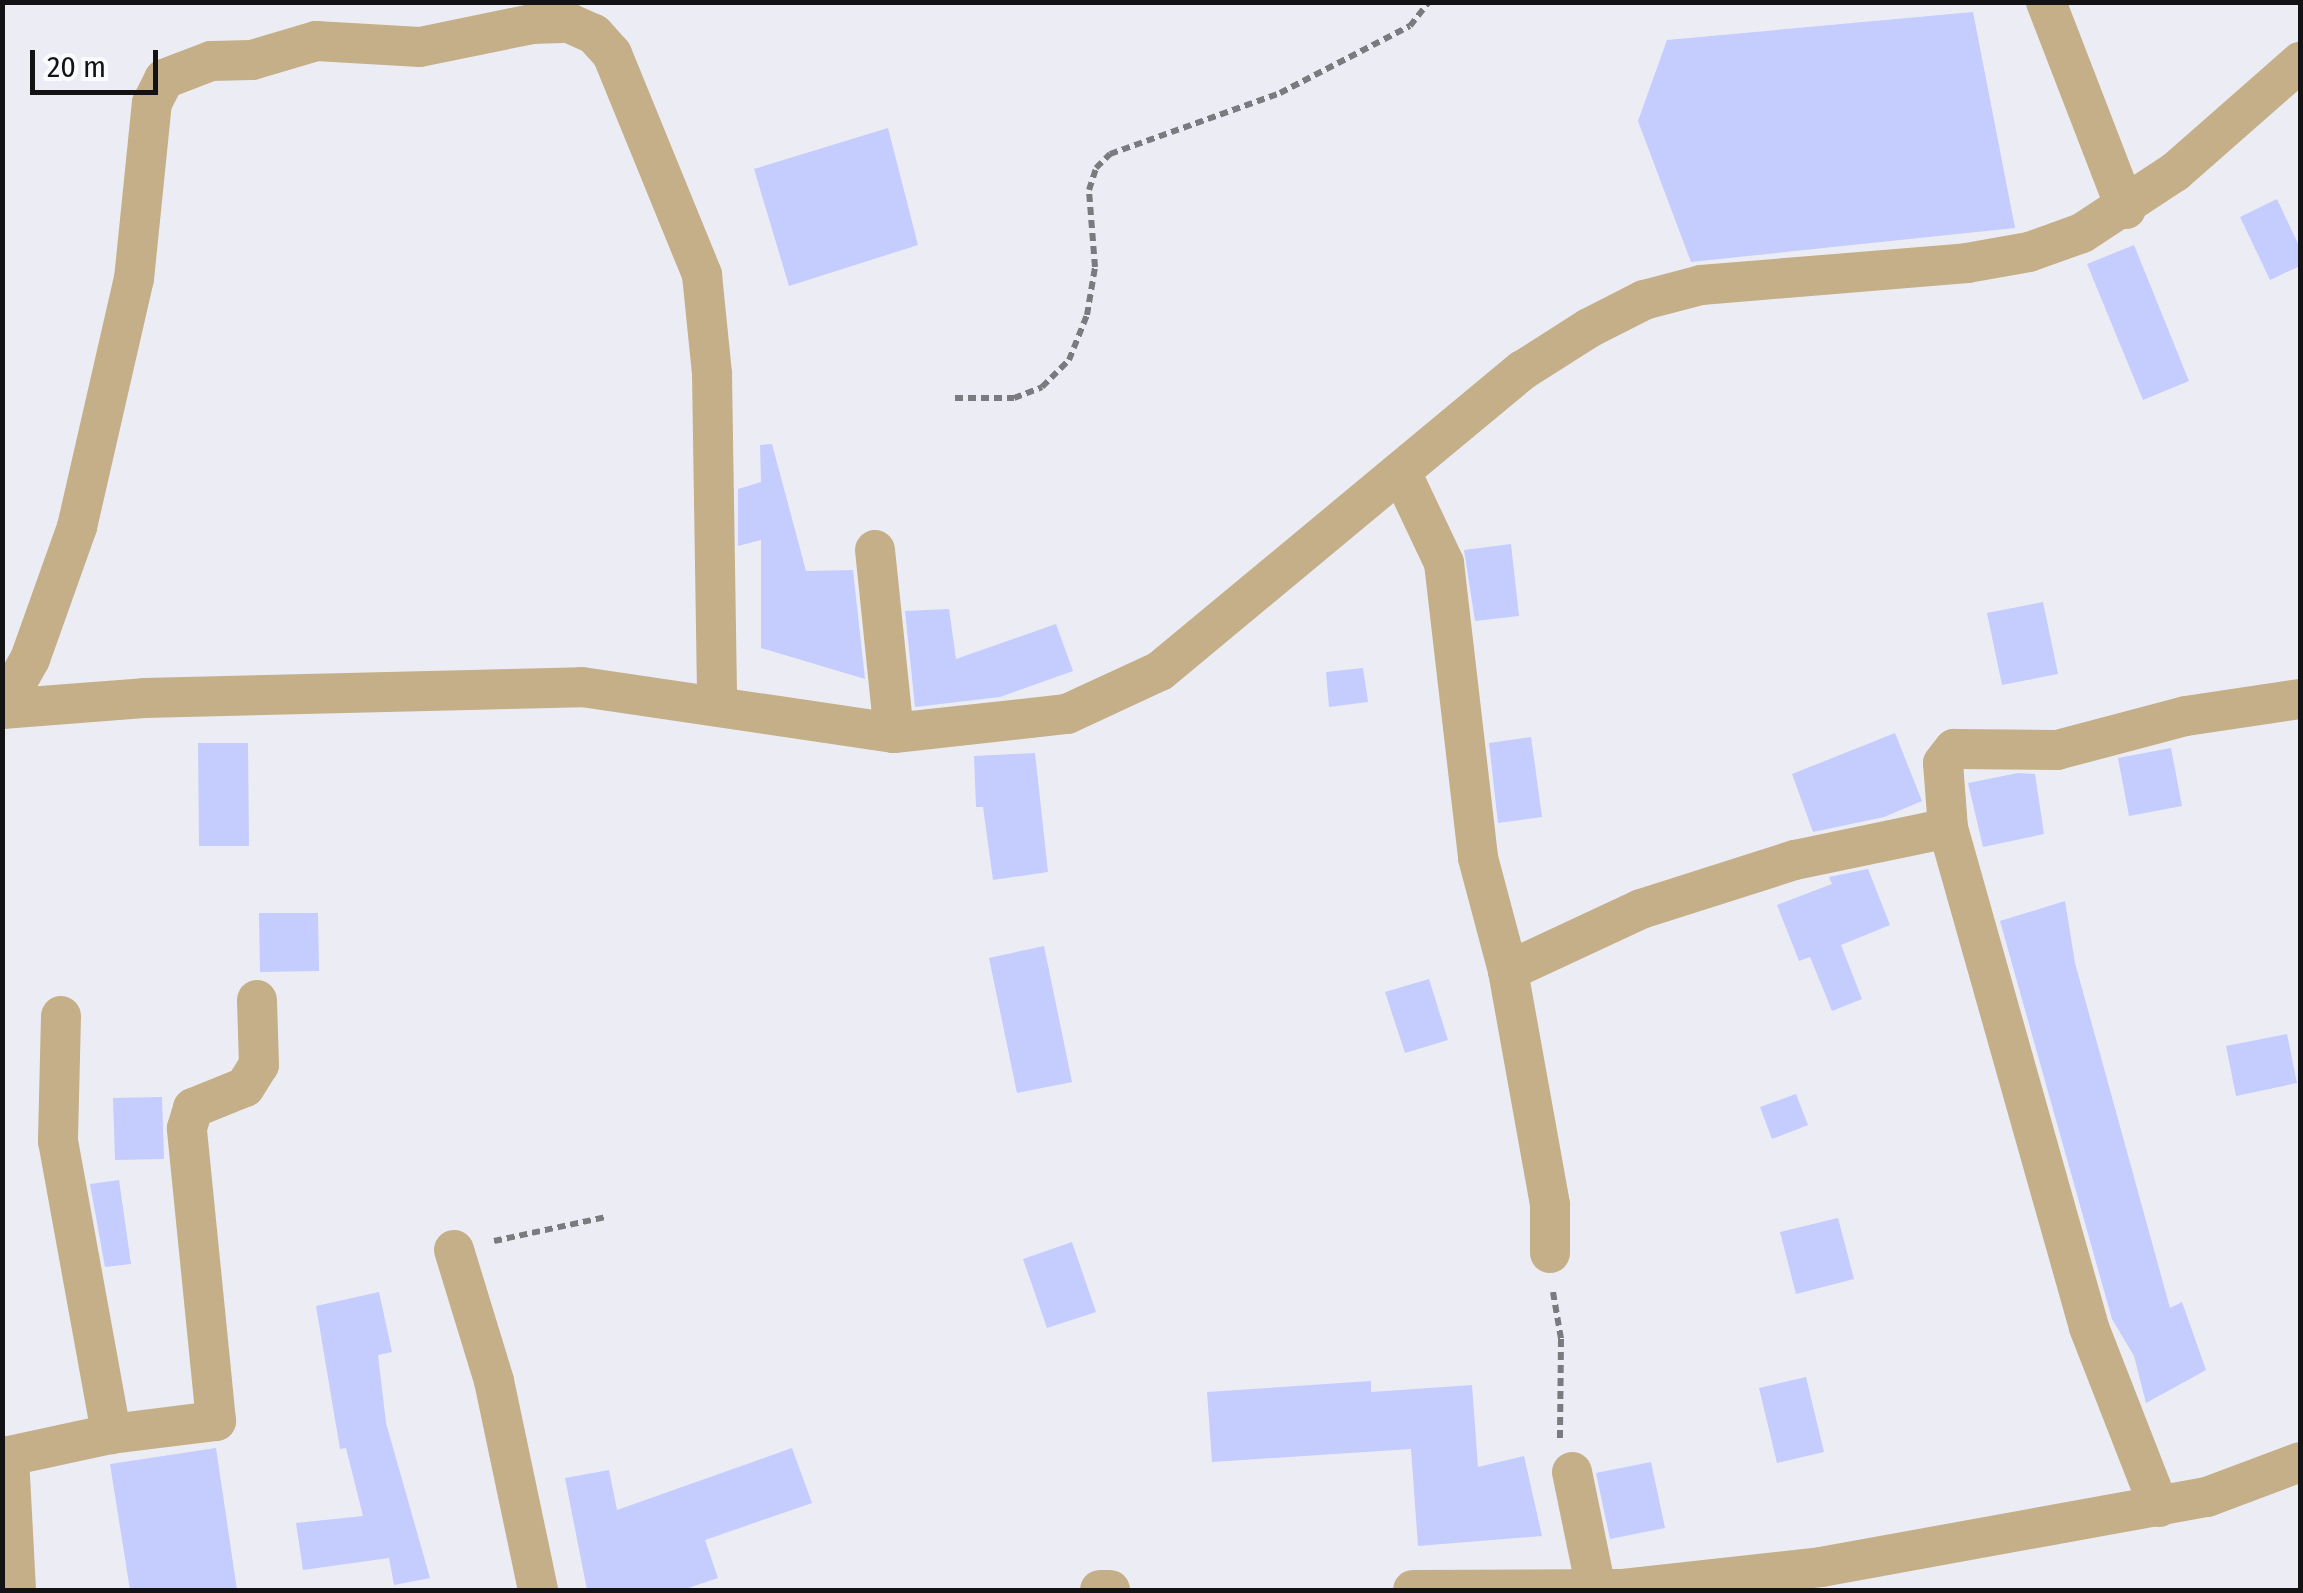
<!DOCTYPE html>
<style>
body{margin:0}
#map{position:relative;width:2303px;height:1593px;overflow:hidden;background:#ecedf4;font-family:"Fira Sans Condensed",sans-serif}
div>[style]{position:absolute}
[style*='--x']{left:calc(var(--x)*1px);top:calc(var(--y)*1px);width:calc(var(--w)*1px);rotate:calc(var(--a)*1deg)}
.building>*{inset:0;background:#c5ccfe}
.path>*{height:6px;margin-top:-3px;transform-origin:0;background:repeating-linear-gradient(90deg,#7a7a7f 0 8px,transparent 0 13px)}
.minor>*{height:40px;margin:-20px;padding:0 20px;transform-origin:20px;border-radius:20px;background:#c5af88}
span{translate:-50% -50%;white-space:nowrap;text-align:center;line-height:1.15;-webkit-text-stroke:10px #fafbff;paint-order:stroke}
.frame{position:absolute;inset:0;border:5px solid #131315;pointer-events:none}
.scale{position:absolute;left:30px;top:50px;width:128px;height:45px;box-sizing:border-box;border:5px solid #131315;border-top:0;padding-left:12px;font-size:30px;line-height:35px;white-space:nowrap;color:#131315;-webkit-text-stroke:8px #fafbff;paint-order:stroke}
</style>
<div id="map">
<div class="building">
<div style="clip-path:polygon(1973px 12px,2015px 228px,1691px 262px,1638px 121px,1667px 40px)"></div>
<div style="clip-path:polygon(888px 128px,918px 245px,789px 286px,754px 169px)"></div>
<div style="clip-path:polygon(2277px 199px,2300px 248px,2300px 266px,2270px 280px,2240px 217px)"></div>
<div style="clip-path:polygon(2134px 245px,2189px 381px,2143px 400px,2087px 264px)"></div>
<div style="clip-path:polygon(772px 444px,806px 571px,853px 570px,865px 679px,761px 648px,761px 540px,738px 546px,738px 489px,761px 482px,760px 445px)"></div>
<div style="clip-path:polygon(1511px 544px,1519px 616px,1475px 621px,1464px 550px)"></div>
<div style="clip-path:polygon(2043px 602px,2058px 674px,2002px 685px,1987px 613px)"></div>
<div style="clip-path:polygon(949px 609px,956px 659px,1056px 624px,1073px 671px,1000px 697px,915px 707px,905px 611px)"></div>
<div style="clip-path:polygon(1363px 668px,1368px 702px,1329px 707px,1326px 672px)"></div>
<div style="clip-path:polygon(1895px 733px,1922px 801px,1884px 817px,1813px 832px,1792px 774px)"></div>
<div style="clip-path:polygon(1531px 737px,1542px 817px,1498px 823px,1489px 743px)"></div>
<div style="clip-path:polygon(198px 743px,248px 743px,249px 846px,199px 846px)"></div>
<div style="clip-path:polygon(2171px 748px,2182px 806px,2129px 816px,2118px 758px)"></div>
<div style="clip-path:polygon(1035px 753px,1048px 872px,993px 880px,983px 807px,976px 807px,974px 756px)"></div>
<div style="clip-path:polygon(2018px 773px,2035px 774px,2044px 834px,1983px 847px,1968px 783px)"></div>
<div style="clip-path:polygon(1868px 869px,1890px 925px,1841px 945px,1862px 999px,1832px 1011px,1810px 957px,1799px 961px,1777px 905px,1832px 884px,1829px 877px)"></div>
<div style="clip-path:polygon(2065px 901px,2075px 963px,2170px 1308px,2182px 1302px,2206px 1370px,2146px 1403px,2134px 1356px,2112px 1319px,2000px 921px)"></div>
<div style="clip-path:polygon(259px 913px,318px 913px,319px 971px,260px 972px)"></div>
<div style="clip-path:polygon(1044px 946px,1072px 1082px,1017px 1093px,989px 958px)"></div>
<div style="clip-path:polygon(1429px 979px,1448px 1040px,1405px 1053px,1385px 992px)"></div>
<div style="clip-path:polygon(2287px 1034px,2297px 1083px,2236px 1096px,2226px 1046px)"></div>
<div style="clip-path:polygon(1796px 1094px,1808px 1125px,1772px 1139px,1760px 1107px)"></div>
<div style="clip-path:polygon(162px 1097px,164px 1159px,115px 1160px,113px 1098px)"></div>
<div style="clip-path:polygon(119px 1180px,131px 1264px,105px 1267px,90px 1184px)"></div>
<div style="clip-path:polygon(1838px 1218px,1854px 1279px,1796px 1294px,1780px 1232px)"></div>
<div style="clip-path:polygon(1072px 1242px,1096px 1312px,1047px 1328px,1023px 1259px)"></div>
<div style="clip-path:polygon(379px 1292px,392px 1352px,378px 1355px,386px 1423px,430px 1578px,394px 1585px,389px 1558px,303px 1570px,296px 1523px,363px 1516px,346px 1448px,340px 1449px,316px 1306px)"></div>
<div style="clip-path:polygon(1806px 1377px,1824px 1452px,1777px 1463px,1759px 1388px)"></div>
<div style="clip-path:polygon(1371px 1381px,1371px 1392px,1472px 1385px,1478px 1467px,1524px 1456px,1542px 1536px,1418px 1546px,1411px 1449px,1212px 1462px,1207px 1392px)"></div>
<div style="clip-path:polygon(216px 1448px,237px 1590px,130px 1590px,110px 1464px)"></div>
<div style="clip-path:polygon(792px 1448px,812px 1503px,705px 1540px,718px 1578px,682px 1590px,587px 1590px,565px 1478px,609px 1470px,617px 1510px)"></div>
<div style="clip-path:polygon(1651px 1462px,1665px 1528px,1610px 1539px,1596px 1473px)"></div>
</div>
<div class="path">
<div style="--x:955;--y:398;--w:59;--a:0"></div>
<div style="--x:1014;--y:398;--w:30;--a:-21"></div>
<div style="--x:1042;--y:387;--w:38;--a:-45"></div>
<div style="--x:1069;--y:360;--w:48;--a:-68.2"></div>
<div style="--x:1087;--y:315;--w:49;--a:-80.5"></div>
<div style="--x:1095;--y:267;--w:77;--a:-94.5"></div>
<div style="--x:1089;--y:190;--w:23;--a:-72"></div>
<div style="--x:1096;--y:168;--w:20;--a:-45"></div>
<div style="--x:1110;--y:154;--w:181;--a:-19.7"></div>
<div style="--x:1280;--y:93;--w:146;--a:-27.3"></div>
<div style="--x:1410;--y:26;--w:31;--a:-52"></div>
<div style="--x:494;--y:1241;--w:115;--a:-12.1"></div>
<div style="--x:1553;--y:1292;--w:48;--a:80.3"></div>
<div style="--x:1561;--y:1339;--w:99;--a:90.6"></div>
</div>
<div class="minor">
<div style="--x:2046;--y:2;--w:222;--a:68.9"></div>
<div style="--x:1401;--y:472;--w:101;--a:64.7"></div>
<div style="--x:1444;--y:563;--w:297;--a:83.4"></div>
<div style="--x:1478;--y:858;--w:117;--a:75.1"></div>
<div style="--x:1508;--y:971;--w:238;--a:79.8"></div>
<div style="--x:1550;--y:1205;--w:48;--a:90"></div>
<div style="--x:875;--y:550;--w:184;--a:84.1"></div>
<div style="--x:2;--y:709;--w:142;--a:-4.4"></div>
<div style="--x:144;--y:698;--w:438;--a:-1.4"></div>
<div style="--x:582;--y:687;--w:315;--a:8.4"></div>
<div style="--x:894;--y:733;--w:174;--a:-6.3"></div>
<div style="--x:1067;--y:714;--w:102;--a:-24.8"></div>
<div style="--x:1160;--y:671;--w:472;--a:-39.7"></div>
<div style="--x:1523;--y:370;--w:78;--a:-32.5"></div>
<div style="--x:1589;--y:328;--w:62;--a:-27"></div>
<div style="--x:1644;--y:300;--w:59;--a:-14.7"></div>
<div style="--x:1701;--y:285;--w:267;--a:-4.7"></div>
<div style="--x:1967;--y:263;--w:63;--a:-10.1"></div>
<div style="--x:2029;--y:252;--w:56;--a:-19.7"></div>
<div style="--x:2082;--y:233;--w:111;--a:-33.3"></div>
<div style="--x:2175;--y:172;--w:167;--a:-41.3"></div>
<div style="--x:2;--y:709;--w:57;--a:-60.8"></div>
<div style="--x:30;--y:659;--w:140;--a:-70.4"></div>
<div style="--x:77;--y:527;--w:254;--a:-77.1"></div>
<div style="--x:134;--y:279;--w:177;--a:-84.2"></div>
<div style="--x:152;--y:103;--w:27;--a:-63"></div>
<div style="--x:164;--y:79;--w:50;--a:-21"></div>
<div style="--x:211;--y:61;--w:41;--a:-1.4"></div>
<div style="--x:252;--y:60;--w:67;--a:-16.5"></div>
<div style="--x:316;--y:41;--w:104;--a:3.3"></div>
<div style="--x:420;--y:47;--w:114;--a:-11.6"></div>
<div style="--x:532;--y:24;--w:37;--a:-2"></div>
<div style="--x:569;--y:23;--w:27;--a:24"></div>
<div style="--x:594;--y:34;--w:27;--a:48"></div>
<div style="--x:612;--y:54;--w:239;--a:67.8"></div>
<div style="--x:702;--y:275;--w:100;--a:84.2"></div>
<div style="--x:712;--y:374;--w:329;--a:89.1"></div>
<div style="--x:1508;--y:971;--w:147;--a:-25"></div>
<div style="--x:1641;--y:909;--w:162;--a:-17.7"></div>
<div style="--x:1795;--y:860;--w:156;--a:-11.8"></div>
<div style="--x:61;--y:1016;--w:125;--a:91.4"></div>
<div style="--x:58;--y:1141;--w:298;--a:79.7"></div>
<div style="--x:454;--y:1250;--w:137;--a:73"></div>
<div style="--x:494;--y:1381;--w:214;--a:78.1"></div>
<div style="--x:1572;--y:1472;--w:119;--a:78.4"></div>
<div style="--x:2159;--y:1507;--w:193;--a:-111.3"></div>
<div style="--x:2089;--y:1327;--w:519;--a:-105.78"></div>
<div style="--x:1948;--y:828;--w:65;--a:-94.4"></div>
<div style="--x:1943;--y:763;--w:18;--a:-52"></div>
<div style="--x:1954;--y:749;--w:103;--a:0.6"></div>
<div style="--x:2057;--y:750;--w:133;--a:-14.8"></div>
<div style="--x:2186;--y:716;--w:115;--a:-8.5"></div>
<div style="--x:16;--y:1590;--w:134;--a:-93"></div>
<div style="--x:9;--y:1456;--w:104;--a:-12.2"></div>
<div style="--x:111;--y:1434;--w:106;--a:-7.1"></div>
<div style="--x:216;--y:1421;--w:294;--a:-95.7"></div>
<div style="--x:187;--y:1128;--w:21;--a:-73"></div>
<div style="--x:193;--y:1108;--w:56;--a:-22"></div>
<div style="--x:245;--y:1087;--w:26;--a:-58"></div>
<div style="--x:259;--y:1065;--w:65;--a:-91.8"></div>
<div style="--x:1100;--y:1590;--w:10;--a:0"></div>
<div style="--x:1413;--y:1590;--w:210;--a:-0.3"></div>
<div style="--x:1623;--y:1589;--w:199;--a:-6.3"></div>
<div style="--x:1821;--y:1567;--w:392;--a:-10.3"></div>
<div style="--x:2207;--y:1497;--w:99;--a:-20.6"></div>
</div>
<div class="frame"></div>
<div class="scale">20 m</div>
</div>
